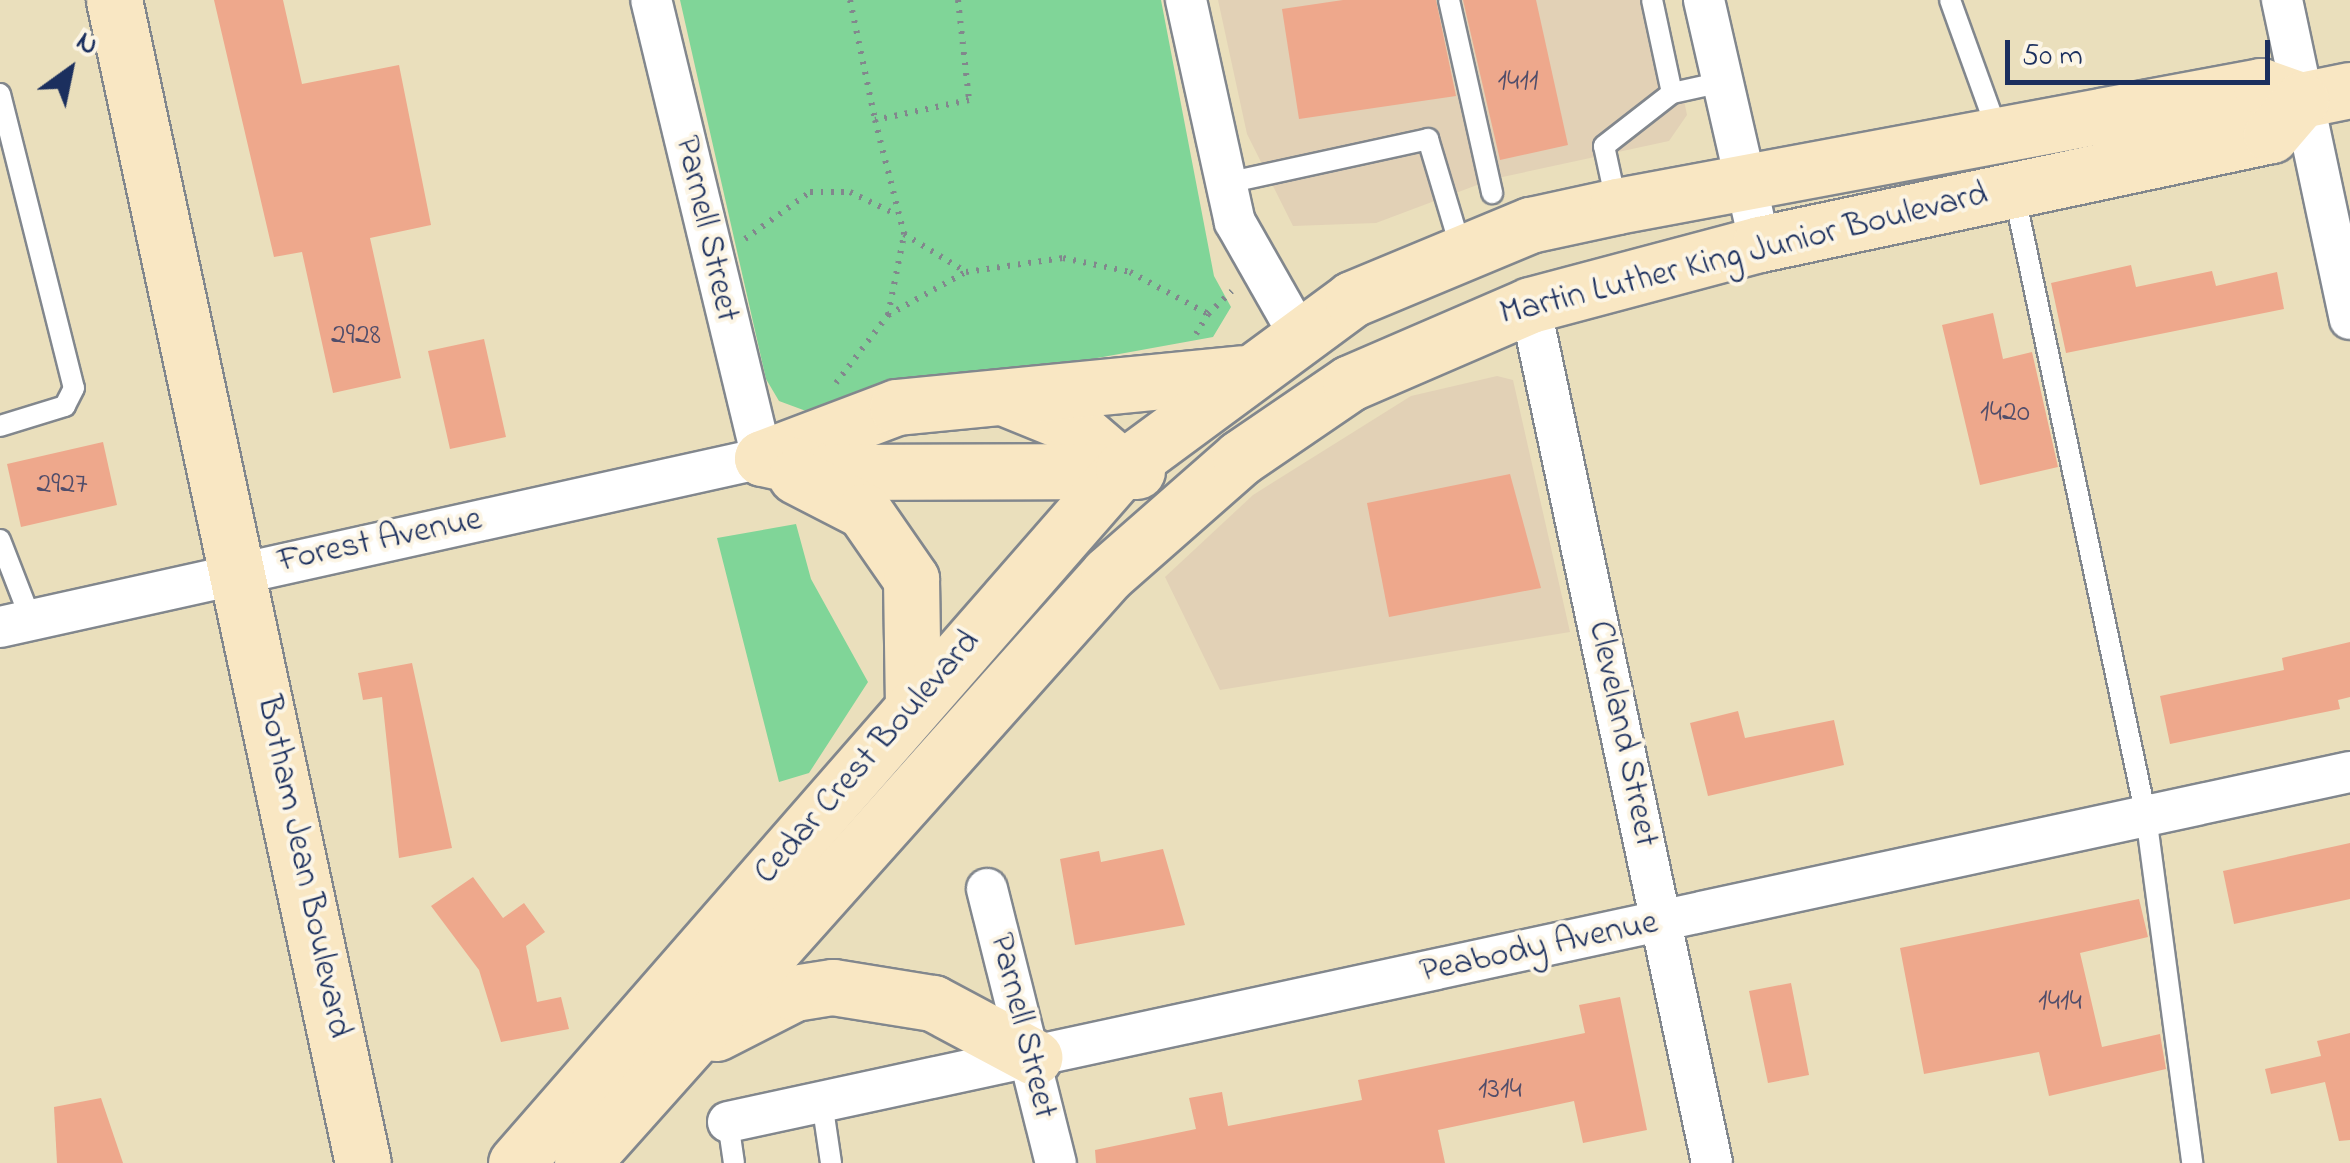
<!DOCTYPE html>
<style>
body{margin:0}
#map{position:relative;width:2350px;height:1163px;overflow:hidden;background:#eadfbc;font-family:"Indie Flower",sans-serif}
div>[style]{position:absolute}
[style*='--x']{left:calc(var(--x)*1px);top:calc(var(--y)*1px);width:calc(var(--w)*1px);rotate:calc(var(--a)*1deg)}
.built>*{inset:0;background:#e2d1b6}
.green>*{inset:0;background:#80d598}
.building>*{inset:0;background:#eea88c}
.path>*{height:6px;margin-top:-3px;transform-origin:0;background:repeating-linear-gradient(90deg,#82878d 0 2.5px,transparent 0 10.5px)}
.roads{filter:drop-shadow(2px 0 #82878d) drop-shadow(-2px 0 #82878d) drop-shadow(0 2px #82878d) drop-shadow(0 -2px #82878d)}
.lane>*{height:20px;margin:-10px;padding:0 10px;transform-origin:10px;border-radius:10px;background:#fff}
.street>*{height:40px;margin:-20px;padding:0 20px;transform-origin:20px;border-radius:20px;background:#fff}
.secondary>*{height:55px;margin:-27.5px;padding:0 27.5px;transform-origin:27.5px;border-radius:27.5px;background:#f9e7c3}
span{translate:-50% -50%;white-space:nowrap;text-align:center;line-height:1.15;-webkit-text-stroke:8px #fcf5e5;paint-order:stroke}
.number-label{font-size:30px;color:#504d6a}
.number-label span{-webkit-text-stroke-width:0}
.street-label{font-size:35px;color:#1b2f5e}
.north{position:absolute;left:20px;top:20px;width:100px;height:100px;-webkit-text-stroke:8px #fcf5e5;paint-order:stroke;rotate:33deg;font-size:28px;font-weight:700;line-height:40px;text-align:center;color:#1b2f5e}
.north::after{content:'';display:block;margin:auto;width:35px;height:45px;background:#1b2f5e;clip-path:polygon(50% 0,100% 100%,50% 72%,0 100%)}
.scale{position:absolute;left:2005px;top:40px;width:265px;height:45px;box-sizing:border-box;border:5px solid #1b2f5e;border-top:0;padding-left:12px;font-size:30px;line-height:35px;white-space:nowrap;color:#1b2f5e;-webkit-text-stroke:8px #fcf5e5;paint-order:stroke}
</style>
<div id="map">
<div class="built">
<div style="clip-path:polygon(1218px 0,1664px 0,1687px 115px,1669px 141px,1493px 179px,1376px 223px,1293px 226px,1247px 134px)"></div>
<div style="clip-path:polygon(1497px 376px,1513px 380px,1570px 632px,1220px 690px,1165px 577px,1253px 495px,1411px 396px)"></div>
</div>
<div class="green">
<div style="clip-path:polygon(680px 0,1161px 0,1214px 276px,1231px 307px,1213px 337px,806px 411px,779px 401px,766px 379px)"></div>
<div style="clip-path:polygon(796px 524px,811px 579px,868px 682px,809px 773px,779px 782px,717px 538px)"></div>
</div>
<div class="building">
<div style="clip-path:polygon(214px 0,283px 0,302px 84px,399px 65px,431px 225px,370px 238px,401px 378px,333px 393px,302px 252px,274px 257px)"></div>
<div style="clip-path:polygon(1343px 0,1436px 0,1456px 96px,1299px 119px,1282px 9px)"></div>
<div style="clip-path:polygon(1463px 0,1536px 0,1568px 145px,1500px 160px)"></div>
<div style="clip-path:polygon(2131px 265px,2136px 287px,2212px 271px,2216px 286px,2277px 272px,2284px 309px,2066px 353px,2051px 283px)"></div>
<div style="clip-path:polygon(1993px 313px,2003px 359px,2032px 352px,2058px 467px,1980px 485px,1942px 325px)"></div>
<div style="clip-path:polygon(484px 339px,506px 437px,450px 449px,428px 351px)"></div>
<div style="clip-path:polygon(103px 442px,117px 505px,21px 527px,7px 464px)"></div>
<div style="clip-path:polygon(1510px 474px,1541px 588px,1389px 617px,1367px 503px)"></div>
<div style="clip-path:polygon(2350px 642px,2350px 697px,2338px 700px,2340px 709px,2170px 744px,2160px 696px,2284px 670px,2282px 658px)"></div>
<div style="clip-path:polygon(412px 663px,452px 848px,399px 858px,382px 697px,363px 700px,358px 673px)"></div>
<div style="clip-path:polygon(1738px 711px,1745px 738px,1834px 720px,1844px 765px,1708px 796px,1690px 723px)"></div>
<div style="clip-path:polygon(2350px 843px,2350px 899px,2234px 924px,2223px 871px)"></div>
<div style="clip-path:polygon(1163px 849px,1185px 925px,1075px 945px,1060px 859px,1099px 851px,1101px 862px)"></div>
<div style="clip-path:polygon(473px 877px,503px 918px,524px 903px,545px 932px,526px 946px,537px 1002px,561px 997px,569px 1029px,501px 1042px,479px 970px,431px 906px)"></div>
<div style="clip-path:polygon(2139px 899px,2148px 937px,2080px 953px,2102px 1047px,2160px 1034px,2166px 1069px,2049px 1096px,2039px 1052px,1924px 1074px,1900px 948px)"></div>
<div style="clip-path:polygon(1791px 983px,1809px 1075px,1768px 1083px,1749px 991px)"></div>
<div style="clip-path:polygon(1620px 997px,1647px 1130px,1583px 1143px,1574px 1101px,1438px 1130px,1445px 1163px,1096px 1163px,1095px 1150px,1196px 1129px,1189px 1098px,1222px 1092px,1228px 1126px,1362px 1100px,1358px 1080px,1585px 1033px,1579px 1005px)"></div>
<div style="clip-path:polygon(2350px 1033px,2350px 1140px,2339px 1141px,2325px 1082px,2271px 1094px,2265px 1069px,2321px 1056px,2317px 1041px)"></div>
<div style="clip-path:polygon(101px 1098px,123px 1163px,57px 1163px,54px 1107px)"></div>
</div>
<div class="path">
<div style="--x:850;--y:0;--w:123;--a:78.2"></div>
<div style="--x:958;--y:0;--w:101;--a:83.7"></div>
<div style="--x:969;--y:100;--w:96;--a:168"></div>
<div style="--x:875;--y:120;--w:118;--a:75.7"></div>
<div style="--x:904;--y:234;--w:73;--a:31.5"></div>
<div style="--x:745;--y:239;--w:80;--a:-35.9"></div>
<div style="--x:810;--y:192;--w:40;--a:0"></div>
<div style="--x:850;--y:192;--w:46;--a:26"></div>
<div style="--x:888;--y:315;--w:82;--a:-78.7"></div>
<div style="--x:1196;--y:334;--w:23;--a:-59"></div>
<div style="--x:836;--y:383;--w:86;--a:-52.6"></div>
<div style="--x:888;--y:315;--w:89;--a:-28.9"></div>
<div style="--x:966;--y:272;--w:98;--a:-8.2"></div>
<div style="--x:1063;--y:258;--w:68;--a:11.8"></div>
<div style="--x:1130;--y:272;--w:89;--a:28.3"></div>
<div style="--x:1208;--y:314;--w:33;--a:-44"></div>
</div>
<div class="roads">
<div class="lane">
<div style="--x:1449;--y:0;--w:198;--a:77.4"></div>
<div style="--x:1950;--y:0;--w:138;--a:70.1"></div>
<div style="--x:1672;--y:93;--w:51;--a:-12.4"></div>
<div style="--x:0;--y:94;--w:303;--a:75.9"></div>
<div style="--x:74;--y:388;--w:20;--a:117"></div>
<div style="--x:65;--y:406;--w:68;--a:162.9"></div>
<div style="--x:1222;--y:184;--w:211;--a:-12.3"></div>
<div style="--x:1428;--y:139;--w:115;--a:73.3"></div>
<div style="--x:2014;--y:192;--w:638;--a:78.06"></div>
<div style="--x:2146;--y:816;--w:350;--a:82.4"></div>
<div style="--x:1617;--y:206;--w:61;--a:-102.2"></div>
<div style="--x:1604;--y:146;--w:86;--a:-37.9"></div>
<div style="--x:1672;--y:93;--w:95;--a:-102.1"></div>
<div style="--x:0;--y:540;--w:86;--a:68.8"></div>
<div style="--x:822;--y:1102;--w:62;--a:81.6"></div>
<div style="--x:728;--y:1122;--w:41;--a:81.7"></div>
</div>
<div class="street">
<div style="--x:1186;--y:0;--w:227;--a:77.6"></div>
<div style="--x:1235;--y:222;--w:128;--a:60.4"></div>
<div style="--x:1704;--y:0;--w:250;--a:77.1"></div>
<div style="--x:2282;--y:0;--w:326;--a:78"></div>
<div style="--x:1530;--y:305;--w:877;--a:78.02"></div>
<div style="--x:0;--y:627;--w:781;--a:-12.5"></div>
<div style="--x:762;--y:458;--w:471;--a:-103.6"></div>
<div style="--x:987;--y:889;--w:283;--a:75.9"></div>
<div style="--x:728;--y:1122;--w:1659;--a:-12.18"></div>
</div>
<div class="secondary">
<div style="--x:114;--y:0;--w:1189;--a:77.92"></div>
<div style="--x:1003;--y:397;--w:77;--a:22.2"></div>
<div style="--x:1074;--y:426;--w:65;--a:40.6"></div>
<div style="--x:762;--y:458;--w:144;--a:-20.7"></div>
<div style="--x:897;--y:407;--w:346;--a:-5.6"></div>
<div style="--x:762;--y:458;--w:66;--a:12.3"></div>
<div style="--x:826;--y:472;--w:311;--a:-0.2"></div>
<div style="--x:796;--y:476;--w:76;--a:27.2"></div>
<div style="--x:864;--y:511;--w:83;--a:55.3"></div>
<div style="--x:911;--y:579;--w:124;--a:89.1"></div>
<div style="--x:716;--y:1033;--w:88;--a:-27.1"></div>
<div style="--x:794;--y:993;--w:39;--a:-9"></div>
<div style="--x:833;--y:987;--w:101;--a:9.1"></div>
<div style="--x:933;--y:1003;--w:115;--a:28.1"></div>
<div style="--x:516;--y:1163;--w:923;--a:-48.87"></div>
<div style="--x:1123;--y:468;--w:285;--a:-36.4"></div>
<div style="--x:1352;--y:299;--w:193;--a:-22.6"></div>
<div style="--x:1530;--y:225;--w:89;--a:-12.3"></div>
<div style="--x:1617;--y:206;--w:655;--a:-10.56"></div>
<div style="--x:2261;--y:86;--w:42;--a:19.3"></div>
<div style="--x:2301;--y:100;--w:50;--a:-11.5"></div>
<div style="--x:582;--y:1163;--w:790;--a:-48.23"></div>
<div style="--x:1108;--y:574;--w:176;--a:-41.3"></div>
<div style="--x:1240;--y:458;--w:133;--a:-34.3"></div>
<div style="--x:1350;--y:383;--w:196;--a:-23.4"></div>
<div style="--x:1530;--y:305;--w:238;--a:-14.9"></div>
<div style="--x:1760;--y:244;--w:522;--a:-12.04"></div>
<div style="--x:2271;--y:135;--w:46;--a:-49.4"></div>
</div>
</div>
<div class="number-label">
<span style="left:1518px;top:82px">1411</span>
<span style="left:356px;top:336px">2928</span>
<span style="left:2005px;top:413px">1420</span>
<span style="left:62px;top:485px">2927</span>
<span style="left:2060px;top:1002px">1414</span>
<span style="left:1500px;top:1090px">1314</span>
</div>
<div class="street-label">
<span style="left:706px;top:229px;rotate:77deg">Parnell Street</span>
<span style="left:1744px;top:255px;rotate:-14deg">Martin Luther King Junior Boulevard</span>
<span style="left:380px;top:541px;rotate:-12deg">Forest Avenue</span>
<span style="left:1622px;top:734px;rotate:78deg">Cleveland Street</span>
<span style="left:868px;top:758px;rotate:-49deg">Cedar Crest Boulevard</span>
<span style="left:303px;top:867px;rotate:78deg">Botham Jean Boulevard</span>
<span style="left:1539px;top:948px;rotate:-12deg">Peabody Avenue</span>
<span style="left:1022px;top:1026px;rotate:76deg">Parnell Street</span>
</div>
<div class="north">N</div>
<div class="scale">50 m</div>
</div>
